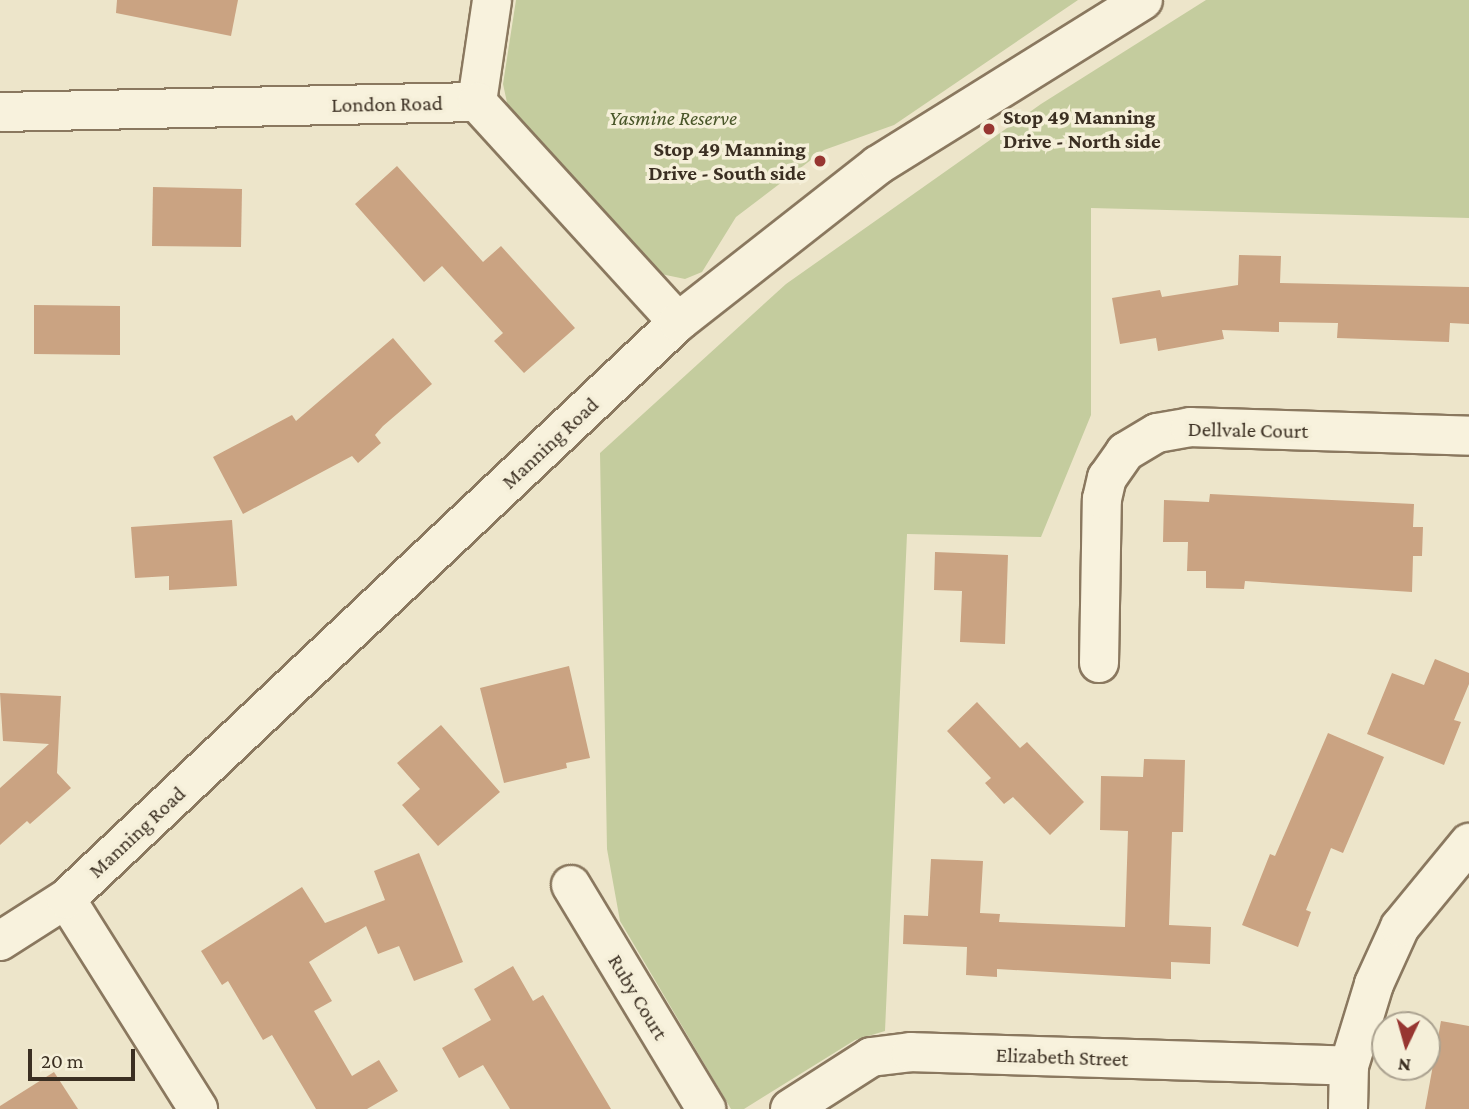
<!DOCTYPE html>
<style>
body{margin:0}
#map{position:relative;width:1469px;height:1109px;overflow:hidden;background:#ede5ca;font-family:"Crimson Pro",serif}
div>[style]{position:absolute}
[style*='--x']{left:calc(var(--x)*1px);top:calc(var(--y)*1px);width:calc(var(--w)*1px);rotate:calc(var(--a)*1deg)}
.green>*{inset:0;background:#c4cc9e}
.building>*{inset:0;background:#caa382}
.roads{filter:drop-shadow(2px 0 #8a785f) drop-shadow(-2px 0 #8a785f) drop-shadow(0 2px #8a785f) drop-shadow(0 -2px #8a785f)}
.minor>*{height:38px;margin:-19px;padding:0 19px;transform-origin:19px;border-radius:19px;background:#f8f2dd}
.dots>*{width:19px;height:19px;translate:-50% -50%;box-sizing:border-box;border:4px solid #f5efd9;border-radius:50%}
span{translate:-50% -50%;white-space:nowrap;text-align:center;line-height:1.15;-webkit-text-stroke:7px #f5efd9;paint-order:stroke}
.street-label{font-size:21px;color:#3b2f22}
.poi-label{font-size:21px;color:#3b2f22;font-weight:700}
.left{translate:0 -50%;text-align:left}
.right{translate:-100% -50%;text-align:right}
.park-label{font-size:21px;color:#495629;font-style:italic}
.north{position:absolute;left:1371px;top:1011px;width:70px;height:70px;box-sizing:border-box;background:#f5efd9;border:2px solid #aba290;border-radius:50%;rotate:185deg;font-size:19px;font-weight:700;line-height:28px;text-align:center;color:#3b2f22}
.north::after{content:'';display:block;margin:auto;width:24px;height:32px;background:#973631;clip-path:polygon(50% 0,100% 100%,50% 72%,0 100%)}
.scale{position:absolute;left:28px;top:1049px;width:107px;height:32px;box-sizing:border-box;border:4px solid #3b2f22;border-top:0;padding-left:9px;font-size:21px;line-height:24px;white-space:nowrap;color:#3b2f22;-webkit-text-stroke:5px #f5efd9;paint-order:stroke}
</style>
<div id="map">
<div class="green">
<div style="clip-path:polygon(516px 0,1078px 0,894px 125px,824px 150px,736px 217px,702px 272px,685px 279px,661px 274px,511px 121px,503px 84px)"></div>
<div style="clip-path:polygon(1206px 0,1469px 0,1469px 218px,1091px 208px,1091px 415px,1041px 537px,907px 534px,885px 1031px,855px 1040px,744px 1109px,731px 1109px,620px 921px,607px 849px,600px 453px,786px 284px,1041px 104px)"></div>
</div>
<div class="building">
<div style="clip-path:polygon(117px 0,238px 0,231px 36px,116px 13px)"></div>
<div style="clip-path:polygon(397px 166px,483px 262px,501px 246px,575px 328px,524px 373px,494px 341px,503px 333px,442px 266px,424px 282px,355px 204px)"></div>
<div style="clip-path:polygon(153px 187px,242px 189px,241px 247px,152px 246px)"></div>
<div style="clip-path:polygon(1239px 255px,1281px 256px,1280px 283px,1469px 287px,1469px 324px,1450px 323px,1449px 342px,1337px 338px,1338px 323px,1279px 322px,1279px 332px,1222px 330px,1224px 339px,1158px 351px,1156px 338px,1120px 344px,1112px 298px,1160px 290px,1162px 297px,1238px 285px)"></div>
<div style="clip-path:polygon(34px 305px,120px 306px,120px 355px,34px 354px)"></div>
<div style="clip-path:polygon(393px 338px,432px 384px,383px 426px,375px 435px,381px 443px,358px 463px,352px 456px,243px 514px,213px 457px,292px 415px,296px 421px)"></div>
<div style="clip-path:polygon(1210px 494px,1414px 504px,1413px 527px,1423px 527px,1422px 556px,1413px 556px,1412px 592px,1245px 581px,1244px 589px,1206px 588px,1206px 571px,1187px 571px,1188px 542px,1163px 542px,1164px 500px,1209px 502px)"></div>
<div style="clip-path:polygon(232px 520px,237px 586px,169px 590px,169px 576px,135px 578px,131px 527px)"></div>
<div style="clip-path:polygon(935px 552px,1008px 555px,1005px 644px,960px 642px,962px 591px,934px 590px)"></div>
<div style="clip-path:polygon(1435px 659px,1469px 673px,1469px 684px,1454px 720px,1461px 722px,1444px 765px,1367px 734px,1392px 673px,1424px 685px)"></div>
<div style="clip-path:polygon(569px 666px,590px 758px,566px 763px,567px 768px,504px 783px,480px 688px)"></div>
<div style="clip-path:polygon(0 693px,61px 696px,57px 773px,71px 788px,30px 824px,27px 821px,0 845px,0 788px,49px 744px,3px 741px)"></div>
<div style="clip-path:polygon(977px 702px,1020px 748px,1027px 742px,1084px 802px,1050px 835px,1013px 797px,1004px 804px,985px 783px,991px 778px,947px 731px)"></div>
<div style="clip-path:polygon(441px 725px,500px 792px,438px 846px,402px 805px,420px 789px,397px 763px)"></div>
<div style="clip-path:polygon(1328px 733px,1384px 757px,1343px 853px,1331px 848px,1306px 910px,1311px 912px,1298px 947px,1242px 925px,1270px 854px,1275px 856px)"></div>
<div style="clip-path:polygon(1144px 759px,1185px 760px,1183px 832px,1172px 832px,1169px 925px,1211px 927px,1210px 964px,1171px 962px,1171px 979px,997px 969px,997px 977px,966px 975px,967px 947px,903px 944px,904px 915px,928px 916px,931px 859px,983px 861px,980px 913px,1000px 914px,999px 922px,1125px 927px,1128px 831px,1100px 830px,1101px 776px,1143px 777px)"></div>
<div style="clip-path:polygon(419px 853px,463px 962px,414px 981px,399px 946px,378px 954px,366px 926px,309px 962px,332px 1001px,314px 1011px,352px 1076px,379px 1060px,398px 1091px,367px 1109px,316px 1109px,272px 1035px,263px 1040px,228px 981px,222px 985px,201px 951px,302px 887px,325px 923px,385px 900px,374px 871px)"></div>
<div style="clip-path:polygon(513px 966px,533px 1001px,543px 995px,611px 1109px,510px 1109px,483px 1065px,459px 1078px,442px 1048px,491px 1020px,474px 989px)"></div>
<div style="clip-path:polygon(1441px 1021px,1469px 1026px,1469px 1109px,1425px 1109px)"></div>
<div style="clip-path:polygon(54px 1072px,78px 1109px,0 1109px,0 1106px)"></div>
</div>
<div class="roads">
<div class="minor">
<div style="--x:477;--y:102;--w:103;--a:-81.6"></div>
<div style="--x:0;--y:112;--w:477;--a:-1.2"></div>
<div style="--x:477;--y:102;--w:298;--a:47.6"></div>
<div style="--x:1099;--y:663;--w:164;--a:-89"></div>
<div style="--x:1102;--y:499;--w:22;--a:-77"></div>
<div style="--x:1107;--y:478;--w:32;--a:-55"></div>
<div style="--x:1125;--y:452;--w:37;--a:-31"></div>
<div style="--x:1157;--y:433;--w:34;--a:-10"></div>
<div style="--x:1190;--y:427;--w:279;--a:1.8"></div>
<div style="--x:571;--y:885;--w:262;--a:58.9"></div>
<div style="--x:66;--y:899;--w:248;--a:57.8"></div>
<div style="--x:0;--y:941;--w:78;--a:-32.5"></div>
<div style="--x:66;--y:899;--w:841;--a:-43.31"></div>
<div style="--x:678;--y:322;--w:254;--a:-38.1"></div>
<div style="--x:878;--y:165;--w:312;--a:-31.9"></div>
<div style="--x:790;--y:1109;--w:96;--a:-32.7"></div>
<div style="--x:871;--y:1057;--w:40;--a:-7.1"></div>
<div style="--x:911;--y:1052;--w:438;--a:1.8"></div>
<div style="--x:1348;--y:1109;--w:43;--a:-88.7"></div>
<div style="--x:1349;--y:1066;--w:86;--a:-73"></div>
<div style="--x:1374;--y:984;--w:63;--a:-65.5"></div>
<div style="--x:1400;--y:927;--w:109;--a:-50.6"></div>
</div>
</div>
<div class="dots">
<div style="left:989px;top:129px;background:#973631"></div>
<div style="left:820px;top:161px;background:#973631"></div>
</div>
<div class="street-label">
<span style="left:387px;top:104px;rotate:-1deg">London Road</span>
<span style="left:1248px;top:430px;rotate:1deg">Dellvale Court</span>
<span style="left:550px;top:443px;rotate:-43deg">Manning Road</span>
<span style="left:137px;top:832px;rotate:-43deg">Manning Road</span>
<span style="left:638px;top:997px;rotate:59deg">Ruby Court</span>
<span style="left:1062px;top:1057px;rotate:2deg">Elizabeth Street</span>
</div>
<div class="poi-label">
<span class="left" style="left:1003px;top:129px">Stop 49 Manning<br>Drive - North side</span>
<span class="right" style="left:806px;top:161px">Stop 49 Manning<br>Drive - South side</span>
</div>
<div class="park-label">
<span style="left:673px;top:118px">Yasmine Reserve</span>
</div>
<div class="north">N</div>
<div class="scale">20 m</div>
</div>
